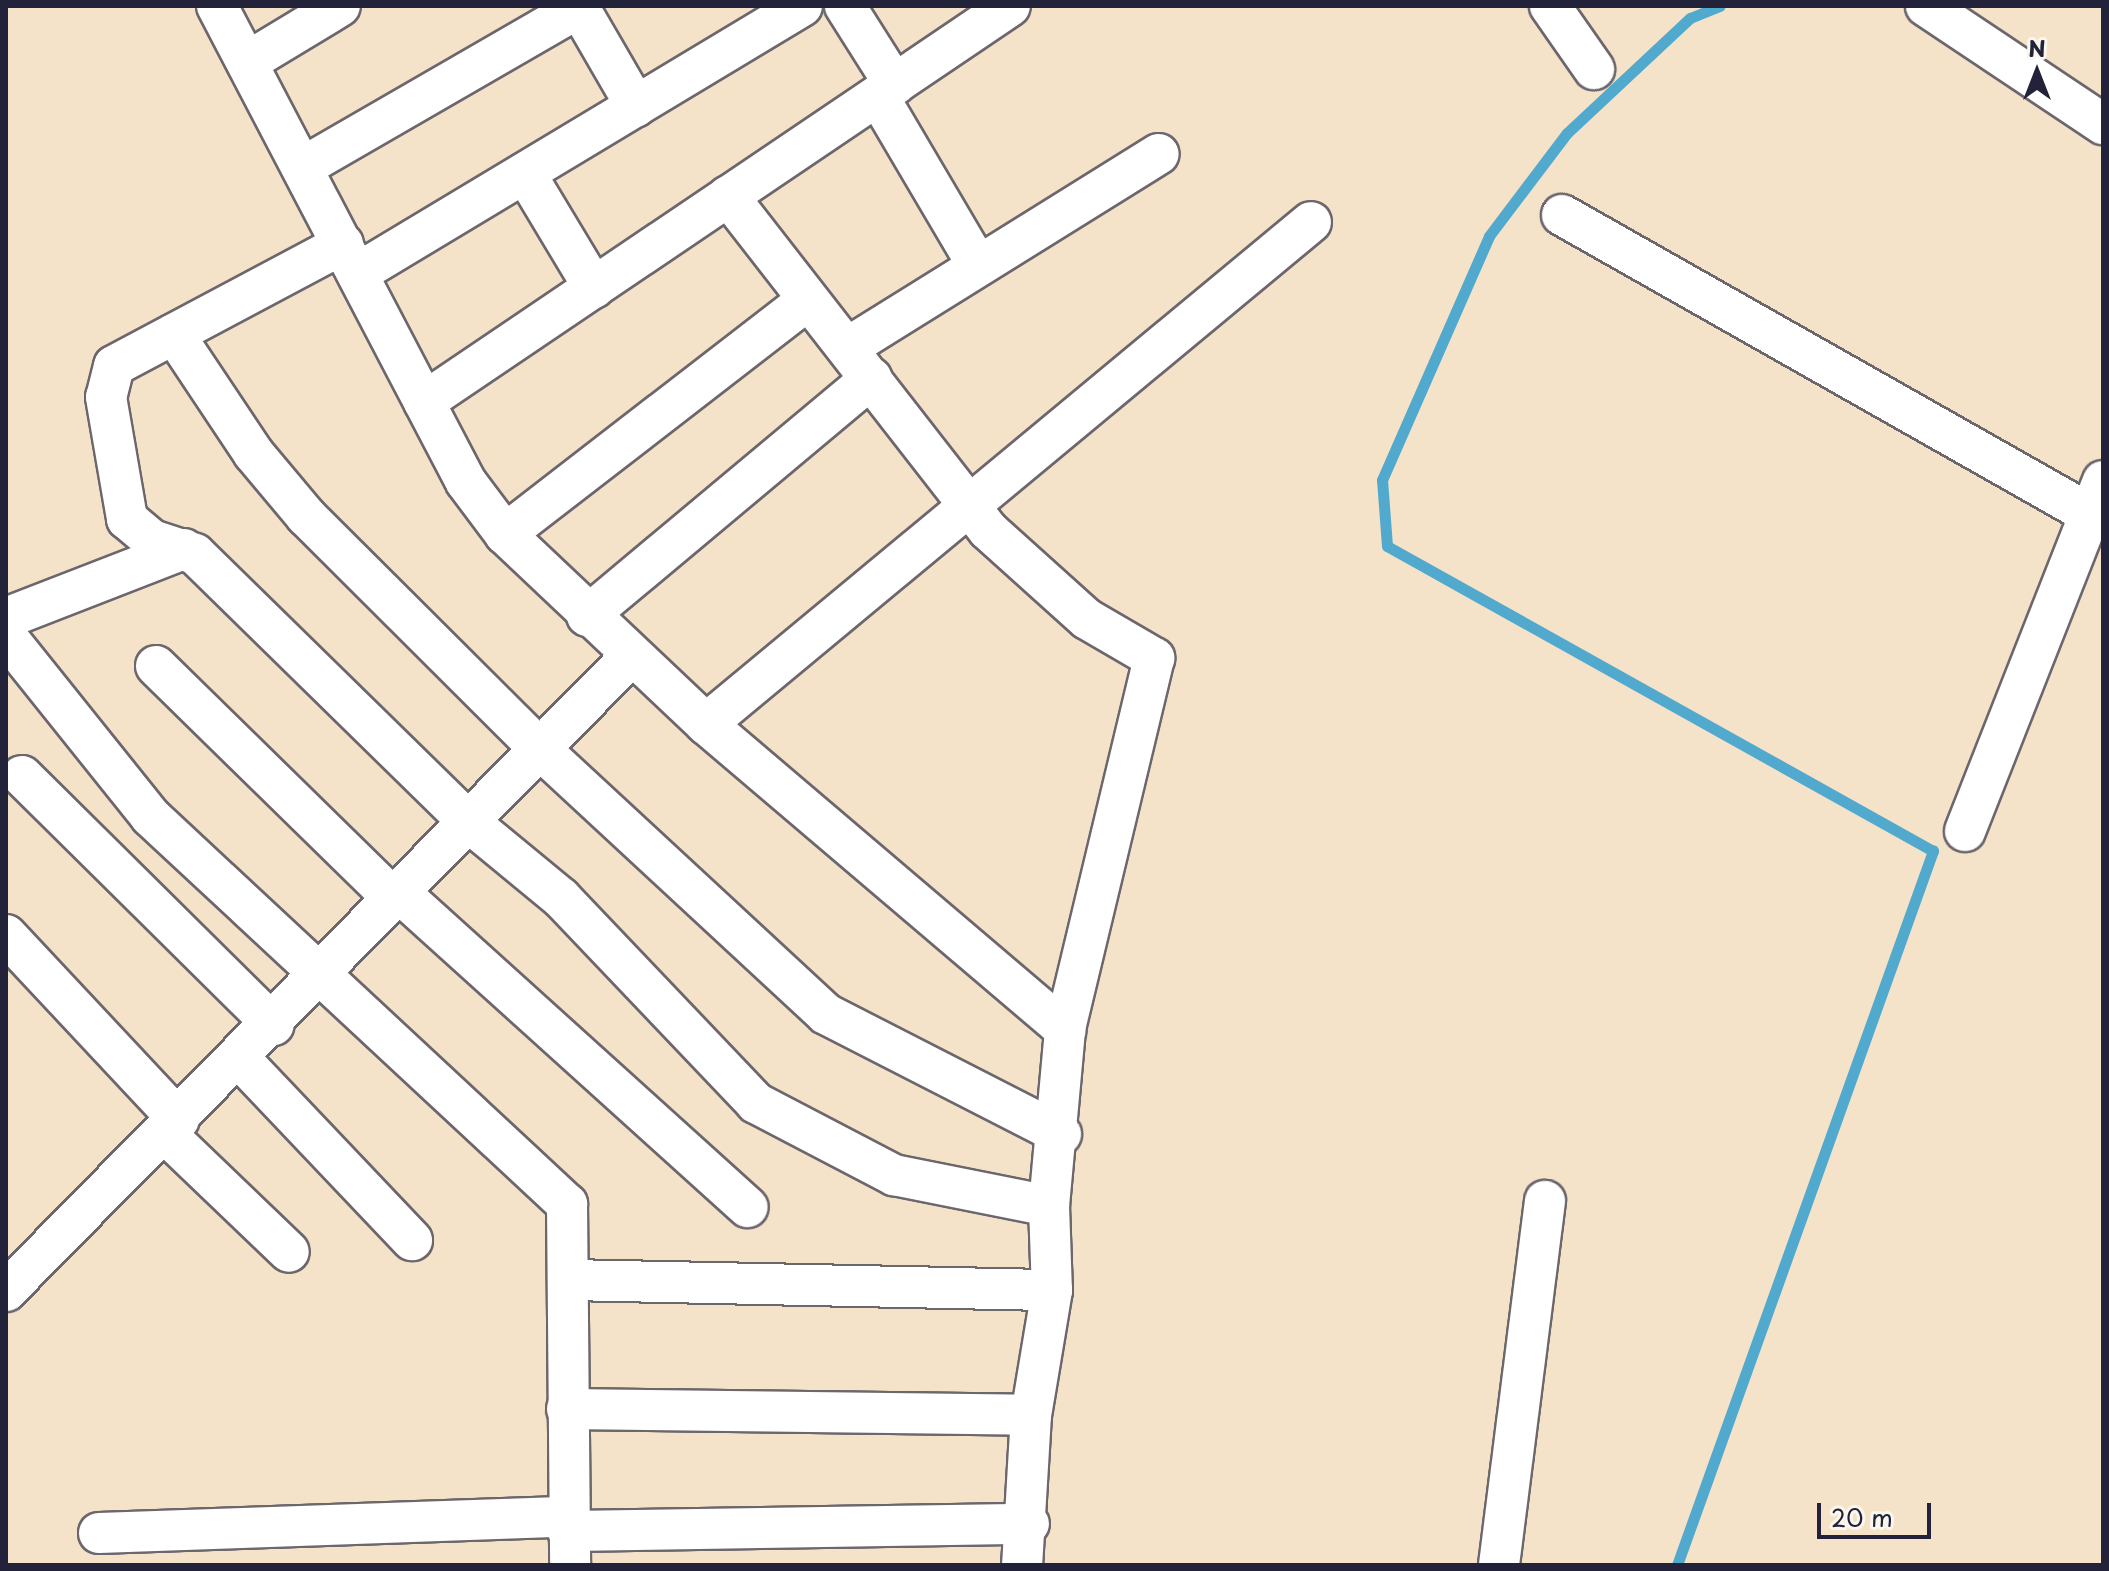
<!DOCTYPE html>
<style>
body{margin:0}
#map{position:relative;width:2109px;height:1571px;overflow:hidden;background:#f5e3c9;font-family:"Playpen Sans",sans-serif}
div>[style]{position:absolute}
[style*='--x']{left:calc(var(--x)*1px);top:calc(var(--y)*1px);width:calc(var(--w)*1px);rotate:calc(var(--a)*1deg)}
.stream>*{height:11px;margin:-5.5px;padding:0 5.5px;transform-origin:5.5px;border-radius:5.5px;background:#51a9ce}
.roads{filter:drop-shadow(2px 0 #6c666d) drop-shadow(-2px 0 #6c666d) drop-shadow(0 2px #6c666d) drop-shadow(0 -2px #6c666d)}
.minor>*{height:40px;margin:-20px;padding:0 20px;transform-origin:20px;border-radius:20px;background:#fff}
span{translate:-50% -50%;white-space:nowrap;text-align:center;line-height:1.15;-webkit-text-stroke:6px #fbf7ec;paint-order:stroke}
.frame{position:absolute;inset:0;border:8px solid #22223b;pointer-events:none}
.north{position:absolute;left:1997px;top:32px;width:80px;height:80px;-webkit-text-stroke:6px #fbf7ec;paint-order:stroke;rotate:0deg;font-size:22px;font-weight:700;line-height:32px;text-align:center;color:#22223b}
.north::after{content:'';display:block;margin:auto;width:28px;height:36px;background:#22223b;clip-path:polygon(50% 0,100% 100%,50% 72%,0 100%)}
.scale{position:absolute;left:1817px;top:1503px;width:114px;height:36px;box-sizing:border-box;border:4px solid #22223b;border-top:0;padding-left:10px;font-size:24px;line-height:28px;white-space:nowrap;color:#22223b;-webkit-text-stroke:6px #fbf7ec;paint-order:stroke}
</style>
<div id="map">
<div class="stream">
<div style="--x:1677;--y:1565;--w:759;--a:-70.28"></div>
<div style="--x:1933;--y:851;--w:625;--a:-150.81"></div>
<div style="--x:1387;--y:546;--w:66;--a:-94.3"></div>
<div style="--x:1382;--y:480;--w:266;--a:-66.3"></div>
<div style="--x:1489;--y:236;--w:129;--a:-52.9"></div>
<div style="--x:1567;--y:133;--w:168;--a:-43.1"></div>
<div style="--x:1690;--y:18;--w:32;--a:-22"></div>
</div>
<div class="roads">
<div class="minor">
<div style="--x:217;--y:6;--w:537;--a:62.39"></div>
<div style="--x:466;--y:482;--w:65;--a:53.1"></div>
<div style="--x:505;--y:534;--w:277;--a:43.4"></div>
<div style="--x:706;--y:724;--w:472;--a:40.4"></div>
<div style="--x:578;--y:6;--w:116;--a:59.9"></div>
<div style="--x:845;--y:6;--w:93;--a:57.7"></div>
<div style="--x:1550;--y:6;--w:77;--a:55.1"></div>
<div style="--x:1926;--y:6;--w:213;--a:33.7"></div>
<div style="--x:249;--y:61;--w:106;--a:-31.1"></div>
<div style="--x:878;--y:96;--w:197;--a:59.5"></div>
<div style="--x:303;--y:167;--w:322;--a:-30"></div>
<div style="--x:525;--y:173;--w:134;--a:59"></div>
<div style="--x:728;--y:196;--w:423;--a:52.1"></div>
<div style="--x:988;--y:530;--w:133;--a:42"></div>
<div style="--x:1087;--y:619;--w:78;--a:30.2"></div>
<div style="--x:1154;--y:658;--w:382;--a:103.5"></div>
<div style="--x:1065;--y:1030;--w:177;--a:95.2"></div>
<div style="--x:1049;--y:1206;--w:84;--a:88"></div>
<div style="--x:1052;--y:1290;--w:127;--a:99.5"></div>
<div style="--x:1031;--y:1415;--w:150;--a:93.4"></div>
<div style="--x:1562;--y:215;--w:602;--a:29.54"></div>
<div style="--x:343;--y:244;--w:259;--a:152"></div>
<div style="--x:114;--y:366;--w:32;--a:104"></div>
<div style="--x:106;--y:397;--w:124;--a:80.2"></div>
<div style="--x:127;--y:519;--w:33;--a:40"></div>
<div style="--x:152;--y:540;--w:45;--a:18"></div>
<div style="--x:195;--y:554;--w:385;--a:44.4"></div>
<div style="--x:470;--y:823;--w:118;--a:39.5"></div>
<div style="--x:561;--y:898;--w:283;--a:46.4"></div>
<div style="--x:756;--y:1103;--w:156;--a:27.6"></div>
<div style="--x:894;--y:1175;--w:158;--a:11.3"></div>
<div style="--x:358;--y:273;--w:518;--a:-31.02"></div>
<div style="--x:174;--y:334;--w:144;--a:56.3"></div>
<div style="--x:254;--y:454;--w:81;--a:50"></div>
<div style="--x:306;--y:516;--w:332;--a:44.9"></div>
<div style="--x:541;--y:750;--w:388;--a:42.8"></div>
<div style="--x:826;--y:1014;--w:264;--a:27.1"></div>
<div style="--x:847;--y:348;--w:367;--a:-31.9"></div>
<div style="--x:424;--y:402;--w:707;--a:-34.05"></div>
<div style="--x:505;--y:534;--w:381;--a:-37.7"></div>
<div style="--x:587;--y:616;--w:371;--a:-39.9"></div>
<div style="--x:6;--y:618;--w:191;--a:-21.2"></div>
<div style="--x:6;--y:636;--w:231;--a:51.3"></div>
<div style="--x:150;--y:816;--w:570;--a:42.94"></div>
<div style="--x:567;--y:1204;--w:361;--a:89.5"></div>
<div style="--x:156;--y:666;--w:334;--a:44.4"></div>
<div style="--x:706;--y:724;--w:786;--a:-39.68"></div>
<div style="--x:22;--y:776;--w:354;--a:44.7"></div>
<div style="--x:1965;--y:831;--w:376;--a:-68.5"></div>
<div style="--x:401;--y:894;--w:467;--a:42.1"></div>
<div style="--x:6;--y:935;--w:253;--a:46.9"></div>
<div style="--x:240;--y:1059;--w:250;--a:46.5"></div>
<div style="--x:166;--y:1134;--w:170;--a:43.8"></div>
<div style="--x:569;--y:1280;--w:483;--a:1.2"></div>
<div style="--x:6;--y:1291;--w:891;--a:-45.45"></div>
<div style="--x:567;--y:1409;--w:464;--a:0.7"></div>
<div style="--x:568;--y:1531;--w:461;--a:-0.9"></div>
<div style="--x:99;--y:1533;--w:469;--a:-2"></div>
<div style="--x:1499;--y:1565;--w:367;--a:-82.8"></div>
</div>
</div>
<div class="frame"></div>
<div class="north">N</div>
<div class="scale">20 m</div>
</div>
